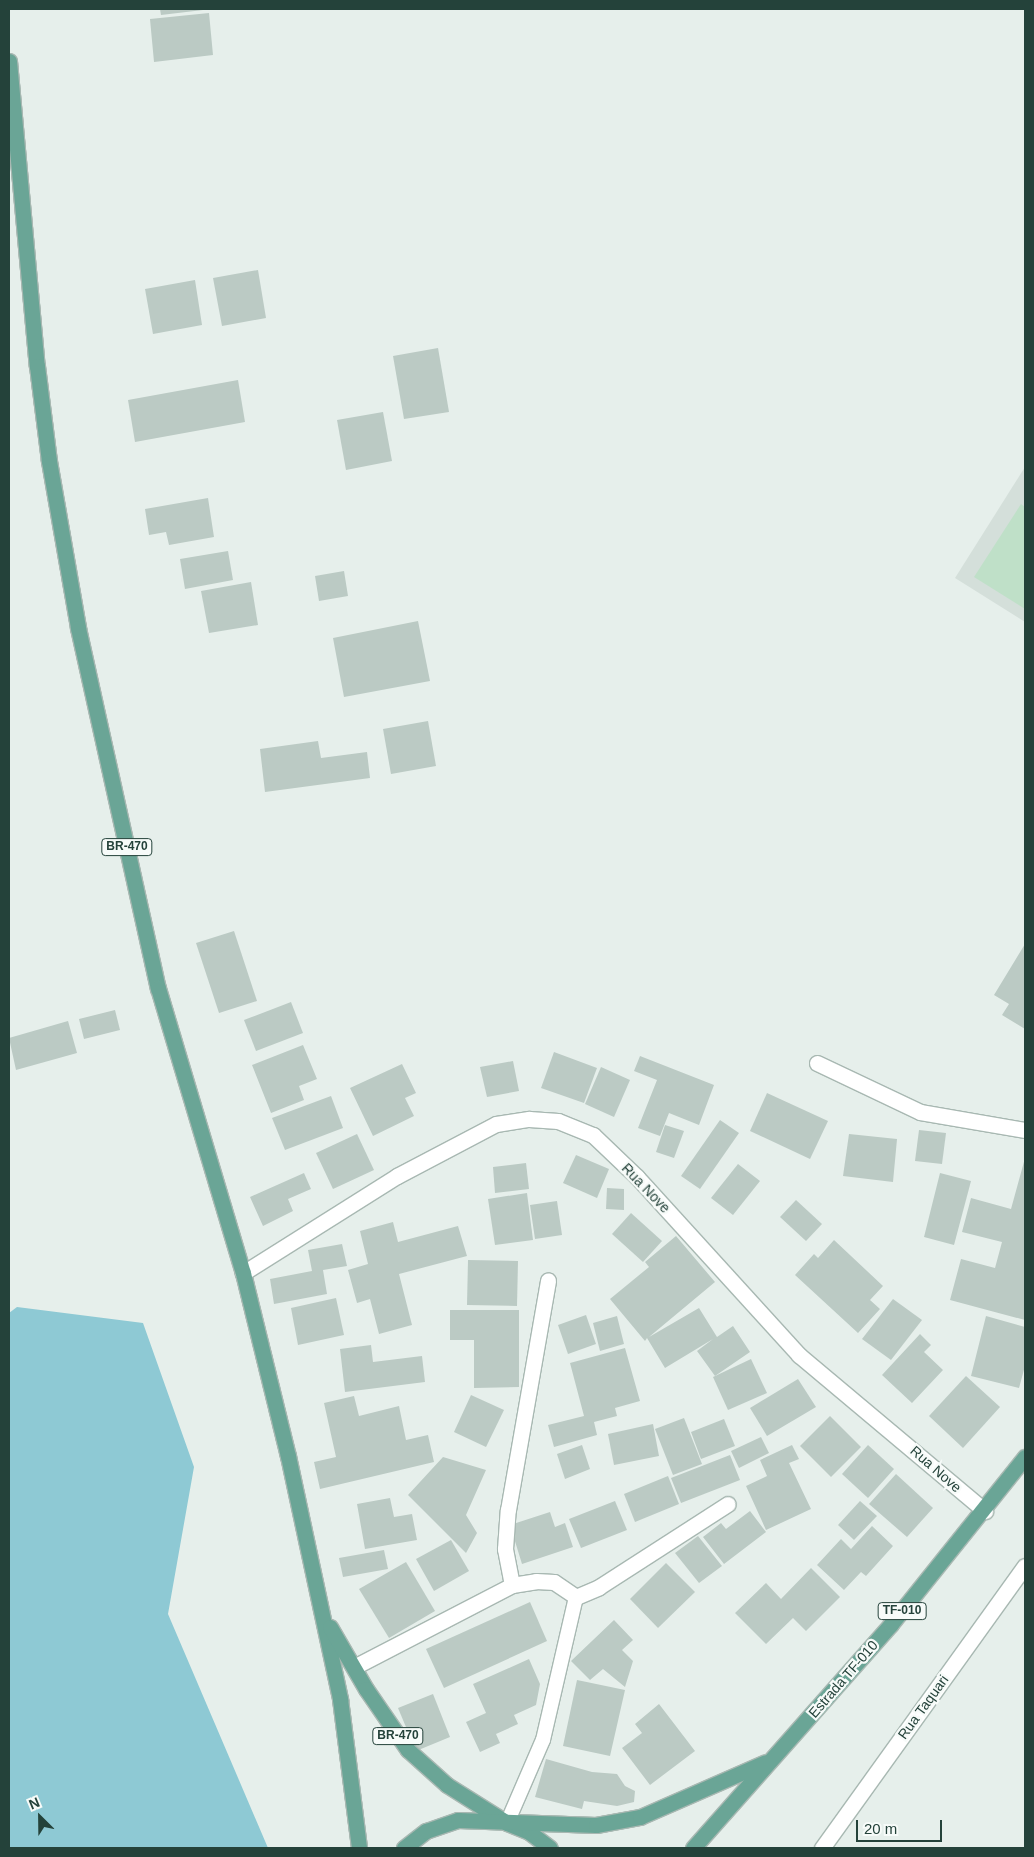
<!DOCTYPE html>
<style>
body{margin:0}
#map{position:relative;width:1034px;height:1857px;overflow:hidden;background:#e6efeb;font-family:Arial,sans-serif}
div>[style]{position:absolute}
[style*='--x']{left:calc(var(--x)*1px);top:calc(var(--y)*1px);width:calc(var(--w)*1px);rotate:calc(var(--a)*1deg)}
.built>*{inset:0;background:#d4dfda}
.green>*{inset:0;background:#bfe0c8}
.water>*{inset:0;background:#8ec9d4}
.building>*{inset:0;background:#bbcac4}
.roads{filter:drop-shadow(1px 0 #a8b8b2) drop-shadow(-1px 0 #a8b8b2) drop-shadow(0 1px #a8b8b2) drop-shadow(0 -1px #a8b8b2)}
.service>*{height:14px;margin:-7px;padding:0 7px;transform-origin:7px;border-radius:7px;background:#fff}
.minor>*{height:15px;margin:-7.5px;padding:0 7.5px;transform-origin:7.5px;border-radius:7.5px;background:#fff}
.primary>*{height:15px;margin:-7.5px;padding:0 7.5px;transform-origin:7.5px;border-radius:7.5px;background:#6aa596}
span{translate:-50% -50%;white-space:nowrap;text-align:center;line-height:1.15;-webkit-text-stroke:4.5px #f7fbf9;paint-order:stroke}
.shield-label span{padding:1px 4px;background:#f7fbf9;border:1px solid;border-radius:4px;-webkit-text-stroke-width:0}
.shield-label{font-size:12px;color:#24423a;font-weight:700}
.street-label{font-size:14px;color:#24423a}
.frame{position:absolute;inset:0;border:10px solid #24423a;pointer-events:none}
.north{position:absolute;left:15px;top:1792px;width:50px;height:50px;-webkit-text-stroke:4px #f7fbf9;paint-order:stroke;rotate:337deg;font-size:14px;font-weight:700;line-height:20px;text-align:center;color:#24423a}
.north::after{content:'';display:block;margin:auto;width:18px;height:22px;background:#24423a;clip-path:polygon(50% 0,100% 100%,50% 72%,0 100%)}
.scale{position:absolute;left:856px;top:1820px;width:86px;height:22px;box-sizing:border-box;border:2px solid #24423a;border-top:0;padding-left:6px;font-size:15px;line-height:18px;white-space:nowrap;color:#24423a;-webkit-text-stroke:4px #f7fbf9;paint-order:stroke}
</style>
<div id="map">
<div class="built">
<div style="clip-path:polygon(1025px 467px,1025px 622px,955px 578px)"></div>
</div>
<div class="green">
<div style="clip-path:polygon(1021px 504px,1025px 507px,1025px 609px,974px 577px)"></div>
</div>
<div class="water">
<div style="clip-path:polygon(17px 1307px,143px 1323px,194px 1467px,168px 1614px,268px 1848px,9px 1848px,9px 1313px)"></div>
</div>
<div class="building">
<div style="clip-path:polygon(160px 9px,203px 9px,203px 10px,161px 15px)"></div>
<div style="clip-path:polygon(209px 13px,213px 55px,154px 62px,150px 19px)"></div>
<div style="clip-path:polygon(258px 270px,266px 318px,222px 326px,213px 278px)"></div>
<div style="clip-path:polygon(195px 280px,202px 325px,153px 334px,145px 289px)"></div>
<div style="clip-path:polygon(438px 348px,449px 412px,404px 419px,393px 356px)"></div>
<div style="clip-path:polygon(238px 380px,245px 422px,135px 442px,128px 400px)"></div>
<div style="clip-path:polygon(383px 412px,392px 461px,346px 470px,337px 420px)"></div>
<div style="clip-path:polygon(208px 498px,214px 537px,169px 545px,166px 532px,149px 535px,145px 509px)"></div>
<div style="clip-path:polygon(228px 551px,233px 580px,185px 589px,180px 559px)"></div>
<div style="clip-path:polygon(344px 571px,348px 596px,319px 601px,315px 576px)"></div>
<div style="clip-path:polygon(251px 582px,258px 625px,209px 633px,201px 591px)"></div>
<div style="clip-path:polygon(418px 621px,430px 681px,344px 697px,333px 638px)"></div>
<div style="clip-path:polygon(428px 721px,436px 766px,391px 774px,383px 729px)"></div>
<div style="clip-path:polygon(318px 741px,321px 758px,367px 752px,370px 778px,265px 792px,260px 749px)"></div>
<div style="clip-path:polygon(234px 931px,257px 1001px,219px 1013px,196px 943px)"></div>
<div style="clip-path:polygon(1025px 944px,1025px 1029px,1002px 1015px,1009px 1004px,994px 995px)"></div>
<div style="clip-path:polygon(291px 1002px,303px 1033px,256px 1051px,244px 1020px)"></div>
<div style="clip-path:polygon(115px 1010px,120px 1030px,84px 1039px,79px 1019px)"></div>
<div style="clip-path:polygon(68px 1021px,77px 1053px,16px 1070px,9px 1038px)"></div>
<div style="clip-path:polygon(303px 1045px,317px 1079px,299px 1086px,304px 1100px,271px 1113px,252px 1065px)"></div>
<div style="clip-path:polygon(554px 1052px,597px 1068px,584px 1103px,541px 1088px)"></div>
<div style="clip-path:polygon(640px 1056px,714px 1085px,699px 1125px,669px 1113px,660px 1136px,638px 1128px,657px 1080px,634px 1071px)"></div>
<div style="clip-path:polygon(513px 1061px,519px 1091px,487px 1097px,480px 1067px)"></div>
<div style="clip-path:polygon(402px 1064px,416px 1093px,405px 1098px,414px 1116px,373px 1136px,350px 1088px)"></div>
<div style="clip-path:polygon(601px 1067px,630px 1080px,614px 1117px,585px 1104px)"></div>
<div style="clip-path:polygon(767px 1093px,828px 1121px,810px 1159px,750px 1131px)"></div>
<div style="clip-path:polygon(331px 1096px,343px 1128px,285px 1150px,272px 1118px)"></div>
<div style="clip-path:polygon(720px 1120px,739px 1133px,700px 1189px,681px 1176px)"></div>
<div style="clip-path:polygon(665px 1125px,684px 1131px,674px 1158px,656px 1152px)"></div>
<div style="clip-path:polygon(919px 1130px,946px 1133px,942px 1164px,915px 1161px)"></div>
<div style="clip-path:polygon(357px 1134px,374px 1170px,333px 1189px,316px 1153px)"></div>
<div style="clip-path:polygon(849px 1134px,897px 1139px,893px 1182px,843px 1176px)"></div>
<div style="clip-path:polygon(576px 1155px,609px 1169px,597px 1198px,563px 1183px)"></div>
<div style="clip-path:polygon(1025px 1158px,1025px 1320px,950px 1300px,961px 1259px,995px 1268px,1002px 1242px,962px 1232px,971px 1198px,1011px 1209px)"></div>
<div style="clip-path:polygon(526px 1163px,529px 1189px,495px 1193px,493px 1167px)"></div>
<div style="clip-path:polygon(738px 1164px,760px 1181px,733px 1215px,711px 1198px)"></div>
<div style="clip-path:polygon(304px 1173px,311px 1189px,288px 1199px,293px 1211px,263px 1226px,250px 1197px)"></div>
<div style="clip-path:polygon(940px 1173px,971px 1181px,954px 1245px,924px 1237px)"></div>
<div style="clip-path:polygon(607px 1188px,624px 1189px,624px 1210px,606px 1209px)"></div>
<div style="clip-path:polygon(527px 1193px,533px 1240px,495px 1245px,488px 1199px)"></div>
<div style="clip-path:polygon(796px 1200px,822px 1224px,806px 1241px,780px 1217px)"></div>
<div style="clip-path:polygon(557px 1201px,562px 1235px,535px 1239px,530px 1205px)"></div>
<div style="clip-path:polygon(631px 1213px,662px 1241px,643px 1262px,612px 1234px)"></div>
<div style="clip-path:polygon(393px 1222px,398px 1242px,458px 1226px,467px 1256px,399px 1274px,412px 1325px,379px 1334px,370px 1299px,357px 1303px,348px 1270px,368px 1264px,360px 1231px)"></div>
<div style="clip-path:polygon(676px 1236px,715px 1282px,649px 1337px,699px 1308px,717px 1337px,733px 1326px,750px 1352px,715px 1376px,697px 1351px,713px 1339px,665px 1368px,647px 1338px,645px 1341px,610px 1299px,649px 1267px,645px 1262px)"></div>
<div style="clip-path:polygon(834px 1240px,883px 1286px,870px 1300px,880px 1309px,858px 1333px,795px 1275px,814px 1254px,818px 1258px)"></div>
<div style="clip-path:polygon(342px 1244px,347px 1266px,323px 1270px,327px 1294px,274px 1304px,270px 1279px,312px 1271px,308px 1250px)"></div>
<div style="clip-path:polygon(468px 1260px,518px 1261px,517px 1306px,467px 1305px)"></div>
<div style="clip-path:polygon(336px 1298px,344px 1335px,298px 1345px,291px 1308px)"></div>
<div style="clip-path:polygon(893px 1299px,922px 1320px,891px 1360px,862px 1339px)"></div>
<div style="clip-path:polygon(450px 1310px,519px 1310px,519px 1387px,474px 1388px,474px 1340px,450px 1340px)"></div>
<div style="clip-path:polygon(586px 1315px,596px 1344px,568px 1354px,558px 1325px)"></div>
<div style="clip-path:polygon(617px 1316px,624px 1344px,600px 1351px,593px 1323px)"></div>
<div style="clip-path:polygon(986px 1316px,1025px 1327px,1025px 1366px,1019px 1388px,971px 1376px)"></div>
<div style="clip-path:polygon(920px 1334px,931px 1345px,924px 1352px,943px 1370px,912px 1403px,882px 1375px)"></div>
<div style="clip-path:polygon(371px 1345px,373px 1362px,422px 1356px,425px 1382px,345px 1392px,340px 1349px)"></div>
<div style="clip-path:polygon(625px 1348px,640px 1401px,615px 1408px,617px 1416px,594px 1422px,597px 1435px,554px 1447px,548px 1425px,584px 1416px,570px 1363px)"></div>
<div style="clip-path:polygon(751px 1359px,767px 1393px,728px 1410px,713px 1377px)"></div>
<div style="clip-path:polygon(966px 1376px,1000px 1407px,963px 1448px,929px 1416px)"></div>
<div style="clip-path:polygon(798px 1379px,816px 1407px,767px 1436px,750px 1408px)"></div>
<div style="clip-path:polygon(471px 1395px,504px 1410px,486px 1447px,454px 1432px)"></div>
<div style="clip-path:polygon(354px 1396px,359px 1416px,399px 1406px,406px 1440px,428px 1435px,434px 1462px,320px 1489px,314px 1462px,336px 1457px,324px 1403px)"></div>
<div style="clip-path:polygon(830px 1416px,861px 1447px,831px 1477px,800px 1446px)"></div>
<div style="clip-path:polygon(684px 1418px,702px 1464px,673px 1475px,655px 1429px)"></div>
<div style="clip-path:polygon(724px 1419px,735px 1446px,701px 1459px,691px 1432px)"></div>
<div style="clip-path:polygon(653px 1424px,659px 1456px,614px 1465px,608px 1434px)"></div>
<div style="clip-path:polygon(761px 1437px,769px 1453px,739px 1468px,731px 1451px)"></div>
<div style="clip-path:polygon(582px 1445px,590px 1469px,565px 1479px,557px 1454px)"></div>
<div style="clip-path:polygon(792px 1445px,799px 1459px,789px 1463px,811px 1509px,766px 1530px,746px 1486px,767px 1476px,760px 1460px)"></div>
<div style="clip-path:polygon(868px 1445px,894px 1469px,868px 1498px,842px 1474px)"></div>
<div style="clip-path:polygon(730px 1455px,740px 1480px,681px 1503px,671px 1478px)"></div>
<div style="clip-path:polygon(443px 1457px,486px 1470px,466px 1515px,477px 1533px,466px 1553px,408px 1495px)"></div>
<div style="clip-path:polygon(896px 1474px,933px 1508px,907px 1537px,869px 1504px)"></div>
<div style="clip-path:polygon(668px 1476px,679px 1504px,635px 1522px,624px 1494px)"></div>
<div style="clip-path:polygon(390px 1498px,394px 1517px,412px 1514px,417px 1540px,365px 1549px,357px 1504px)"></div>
<div style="clip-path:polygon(615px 1501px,627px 1530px,581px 1548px,569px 1519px)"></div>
<div style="clip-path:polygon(860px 1501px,877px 1516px,854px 1540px,838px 1525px)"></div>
<div style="clip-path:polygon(750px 1511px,766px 1532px,724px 1564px,703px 1537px,721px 1523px,726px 1529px)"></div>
<div style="clip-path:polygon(550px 1512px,555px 1527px,565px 1523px,573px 1547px,522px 1564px,510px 1525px)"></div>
<div style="clip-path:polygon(872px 1526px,893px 1546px,866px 1576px,861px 1572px,844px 1590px,817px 1565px,841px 1539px,851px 1549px)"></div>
<div style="clip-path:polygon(698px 1536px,722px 1566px,699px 1583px,675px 1553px)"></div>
<div style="clip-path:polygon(451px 1540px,469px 1571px,434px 1591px,416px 1559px)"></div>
<div style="clip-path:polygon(384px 1550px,388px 1569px,343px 1577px,339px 1558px)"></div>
<div style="clip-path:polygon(406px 1562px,435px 1611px,389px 1638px,359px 1589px)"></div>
<div style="clip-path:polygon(666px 1563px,695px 1592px,658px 1628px,630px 1599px)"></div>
<div style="clip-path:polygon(811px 1568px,840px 1597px,806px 1631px,793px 1618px,766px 1644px,735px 1613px,766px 1583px,781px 1599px)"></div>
<div style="clip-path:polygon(530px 1602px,547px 1641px,444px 1688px,426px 1649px)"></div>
<div style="clip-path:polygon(614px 1620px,633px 1640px,622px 1650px,633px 1661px,625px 1687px,603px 1669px,590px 1680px,571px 1661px)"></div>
<div style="clip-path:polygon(529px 1659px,540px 1684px,536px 1705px,514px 1715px,518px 1724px,496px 1734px,500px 1743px,480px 1752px,466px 1722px,486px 1713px,473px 1684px)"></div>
<div style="clip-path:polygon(577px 1680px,625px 1690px,610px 1756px,563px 1746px)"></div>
<div style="clip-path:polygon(433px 1694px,450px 1737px,416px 1751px,398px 1708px)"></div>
<div style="clip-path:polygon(659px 1704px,695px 1751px,650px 1785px,622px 1748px,642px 1733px,635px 1724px)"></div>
<div style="clip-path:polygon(546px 1759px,592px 1772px,617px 1774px,625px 1786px,635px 1791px,634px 1802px,617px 1806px,584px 1801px,582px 1809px,535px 1797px)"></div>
</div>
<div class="roads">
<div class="service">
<div style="--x:507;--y:1823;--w:90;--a:-66.6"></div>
<div style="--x:543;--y:1740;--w:147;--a:-77"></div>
</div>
<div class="minor">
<div style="--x:817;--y:1063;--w:114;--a:25.4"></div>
<div style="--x:920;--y:1112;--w:107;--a:9.7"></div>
<div style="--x:243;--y:1273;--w:182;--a:-32.2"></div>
<div style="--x:397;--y:1176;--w:112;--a:-27.7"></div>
<div style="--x:496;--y:1124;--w:33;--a:-9"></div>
<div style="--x:529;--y:1119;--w:29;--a:4"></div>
<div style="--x:558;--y:1121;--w:38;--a:22"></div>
<div style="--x:593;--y:1135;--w:61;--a:43.7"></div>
<div style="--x:637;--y:1177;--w:241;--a:47.7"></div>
<div style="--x:799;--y:1355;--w:243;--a:40"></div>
<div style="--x:512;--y:1585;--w:37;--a:-101"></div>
<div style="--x:505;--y:1549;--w:39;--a:-86"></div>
<div style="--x:508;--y:1510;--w:233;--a:-80.1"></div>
<div style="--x:354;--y:1667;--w:178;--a:-27.4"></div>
<div style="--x:512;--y:1585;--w:24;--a:-9"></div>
<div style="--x:536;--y:1581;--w:18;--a:3"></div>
<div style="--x:554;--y:1582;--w:27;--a:34"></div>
<div style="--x:576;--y:1597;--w:25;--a:-23"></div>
<div style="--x:599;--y:1587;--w:153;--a:-32.8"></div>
<div style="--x:822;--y:1848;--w:347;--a:-54.3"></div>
</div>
<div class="primary">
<div style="--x:9;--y:61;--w:306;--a:84.8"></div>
<div style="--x:37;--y:366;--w:96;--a:82.8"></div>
<div style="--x:49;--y:461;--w:169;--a:80.1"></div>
<div style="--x:78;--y:628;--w:369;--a:77.5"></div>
<div style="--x:158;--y:988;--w:297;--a:73.4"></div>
<div style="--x:243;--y:1273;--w:188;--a:76.2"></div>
<div style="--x:288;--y:1456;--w:249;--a:77.9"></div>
<div style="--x:340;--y:1699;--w:150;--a:82.7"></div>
<div style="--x:330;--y:1627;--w:72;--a:59.9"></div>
<div style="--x:366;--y:1689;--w:74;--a:55.5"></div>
<div style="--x:408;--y:1750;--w:52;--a:41.9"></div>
<div style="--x:447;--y:1785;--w:71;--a:32.3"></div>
<div style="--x:507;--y:1823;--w:24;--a:22"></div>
<div style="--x:529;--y:1832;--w:26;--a:37"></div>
<div style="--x:404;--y:1848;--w:28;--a:-38"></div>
<div style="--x:426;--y:1831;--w:34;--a:-19"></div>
<div style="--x:458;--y:1820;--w:138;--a:2.1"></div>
<div style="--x:596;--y:1825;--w:45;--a:-10.3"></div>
<div style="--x:640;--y:1817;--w:137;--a:-23.6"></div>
<div style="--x:693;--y:1848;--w:299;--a:-48.5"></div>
<div style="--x:891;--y:1624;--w:214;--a:-51.3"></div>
</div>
</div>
<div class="shield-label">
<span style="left:127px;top:847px">BR-470</span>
<span style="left:902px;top:1611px">TF-010</span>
<span style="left:398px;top:1736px">BR-470</span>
</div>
<div class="street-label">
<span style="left:646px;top:1188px;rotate:46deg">Rua Nove</span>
<span style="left:936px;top:1469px;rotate:41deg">Rua Nove</span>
<span style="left:843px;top:1679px;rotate:-49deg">Estrada TF-010</span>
<span style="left:923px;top:1707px;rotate:-54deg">Rua Taquari</span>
</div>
<div class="frame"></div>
<div class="north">N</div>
<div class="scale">20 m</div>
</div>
